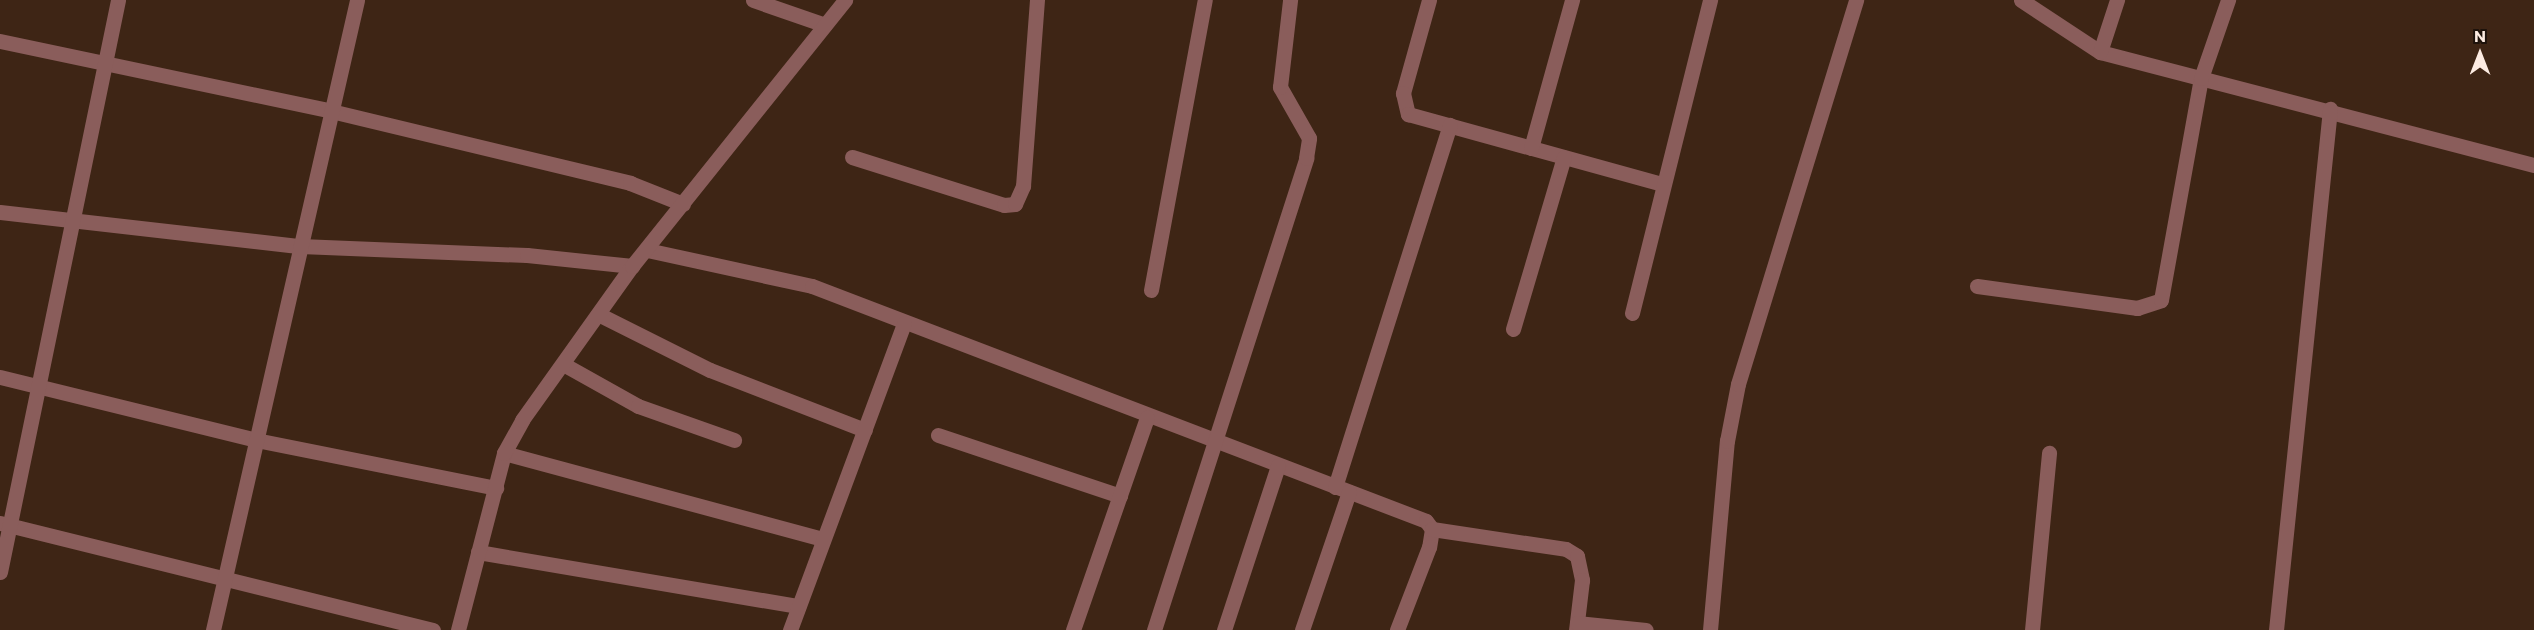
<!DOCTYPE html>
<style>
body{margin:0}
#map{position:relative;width:2534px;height:630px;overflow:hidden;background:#3e2515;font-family:Commissioner,sans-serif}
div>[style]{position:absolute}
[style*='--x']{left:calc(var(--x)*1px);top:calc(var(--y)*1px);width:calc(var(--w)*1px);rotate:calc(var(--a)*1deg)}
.minor>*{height:15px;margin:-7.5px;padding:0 7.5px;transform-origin:7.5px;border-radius:7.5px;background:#8a5d5b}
.tertiary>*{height:15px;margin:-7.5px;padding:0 7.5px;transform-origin:7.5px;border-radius:7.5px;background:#8a5d5b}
span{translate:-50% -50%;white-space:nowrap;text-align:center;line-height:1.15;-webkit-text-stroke:4.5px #1d120b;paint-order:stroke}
.north{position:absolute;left:2450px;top:24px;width:60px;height:60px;-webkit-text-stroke:4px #1d120b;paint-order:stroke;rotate:0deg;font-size:16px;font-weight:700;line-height:24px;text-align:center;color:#fcebe1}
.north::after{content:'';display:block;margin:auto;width:21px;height:27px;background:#fcebe1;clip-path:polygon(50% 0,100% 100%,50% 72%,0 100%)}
</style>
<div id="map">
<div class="minor">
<div style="--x:753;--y:0;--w:76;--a:19.1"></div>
<div style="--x:1429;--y:0;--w:97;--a:105.6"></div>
<div style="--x:1403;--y:93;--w:22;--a:77"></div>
<div style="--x:1408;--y:114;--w:264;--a:15.4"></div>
<div style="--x:2021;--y:0;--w:95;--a:33.4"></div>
<div style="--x:2100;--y:52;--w:448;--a:14.6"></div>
<div style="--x:0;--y:41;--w:338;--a:11.9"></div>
<div style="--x:331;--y:111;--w:308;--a:13.5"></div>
<div style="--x:630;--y:183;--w:57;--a:21.6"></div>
<div style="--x:2100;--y:52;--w:55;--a:-71.9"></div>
<div style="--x:1531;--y:148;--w:154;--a:-74.5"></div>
<div style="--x:852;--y:157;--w:159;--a:17.5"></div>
<div style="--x:1004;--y:205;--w:11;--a:-5"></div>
<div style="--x:1015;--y:204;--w:20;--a:-66"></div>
<div style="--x:1023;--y:186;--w:187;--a:-85.7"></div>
<div style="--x:0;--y:212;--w:302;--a:6.5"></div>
<div style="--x:300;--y:246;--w:227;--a:2.3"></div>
<div style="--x:527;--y:255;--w:106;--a:6"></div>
<div style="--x:647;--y:250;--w:169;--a:12.3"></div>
<div style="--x:812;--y:286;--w:657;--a:20.94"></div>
<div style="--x:1426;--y:521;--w:10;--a:53"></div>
<div style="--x:1432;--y:529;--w:18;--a:99"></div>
<div style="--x:1429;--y:547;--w:89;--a:111.1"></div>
<div style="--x:1977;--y:286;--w:162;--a:7.8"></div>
<div style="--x:2137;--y:308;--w:25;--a:-18"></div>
<div style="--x:2161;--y:300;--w:226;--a:-79.8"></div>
<div style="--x:2201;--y:78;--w:83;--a:-70.9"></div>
<div style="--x:1151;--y:290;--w:295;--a:-79.5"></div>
<div style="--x:1632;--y:313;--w:323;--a:-76"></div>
<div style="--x:598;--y:314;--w:125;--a:26.6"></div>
<div style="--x:710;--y:370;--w:166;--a:21.2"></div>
<div style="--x:1513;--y:329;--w:179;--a:-73.5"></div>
<div style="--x:563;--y:364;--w:86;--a:29.2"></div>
<div style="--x:638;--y:406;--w:102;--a:19.5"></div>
<div style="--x:0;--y:377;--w:264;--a:13.8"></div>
<div style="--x:256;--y:440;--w:245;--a:11.3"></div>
<div style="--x:938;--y:435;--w:192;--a:18.5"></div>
<div style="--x:504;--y:453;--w:330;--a:15.1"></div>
<div style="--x:1335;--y:487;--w:380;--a:-72.4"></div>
<div style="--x:0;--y:523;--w:446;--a:13.9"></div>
<div style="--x:1432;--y:529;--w:135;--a:8.5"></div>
<div style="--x:1566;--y:549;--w:13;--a:32"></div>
<div style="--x:1577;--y:556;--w:25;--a:78"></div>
<div style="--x:1582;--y:580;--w:50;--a:96.8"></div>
<div style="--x:478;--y:552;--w:325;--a:9.6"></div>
<div style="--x:0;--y:572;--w:584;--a:-78.34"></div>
<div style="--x:1577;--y:623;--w:69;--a:5.8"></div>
<div style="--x:213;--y:630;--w:646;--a:-77.12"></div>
<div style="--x:790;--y:630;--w:327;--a:-69.6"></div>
<div style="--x:1073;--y:630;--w:225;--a:-70.8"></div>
<div style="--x:1154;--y:630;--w:496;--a:-72.1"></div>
<div style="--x:1306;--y:158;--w:20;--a:-81"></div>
<div style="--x:1309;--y:138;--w:59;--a:-119.6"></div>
<div style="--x:1280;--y:87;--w:88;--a:-83.4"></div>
<div style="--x:1224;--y:630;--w:173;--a:-71.8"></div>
<div style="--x:1302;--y:630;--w:146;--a:-71.2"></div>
<div style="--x:1710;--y:630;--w:190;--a:-84.9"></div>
<div style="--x:1727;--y:441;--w:58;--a:-79.1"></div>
<div style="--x:1738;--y:384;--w:402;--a:-72.9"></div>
<div style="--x:2032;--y:630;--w:178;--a:-84.5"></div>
<div style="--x:2276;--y:630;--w:524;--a:-84.08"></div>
</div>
<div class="tertiary">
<div style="--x:458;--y:630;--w:183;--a:-75.4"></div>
<div style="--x:504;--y:453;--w:38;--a:-61"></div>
<div style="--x:522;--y:420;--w:189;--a:-54.5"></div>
<div style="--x:632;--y:266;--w:341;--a:-51.3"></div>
</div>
<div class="north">N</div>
</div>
